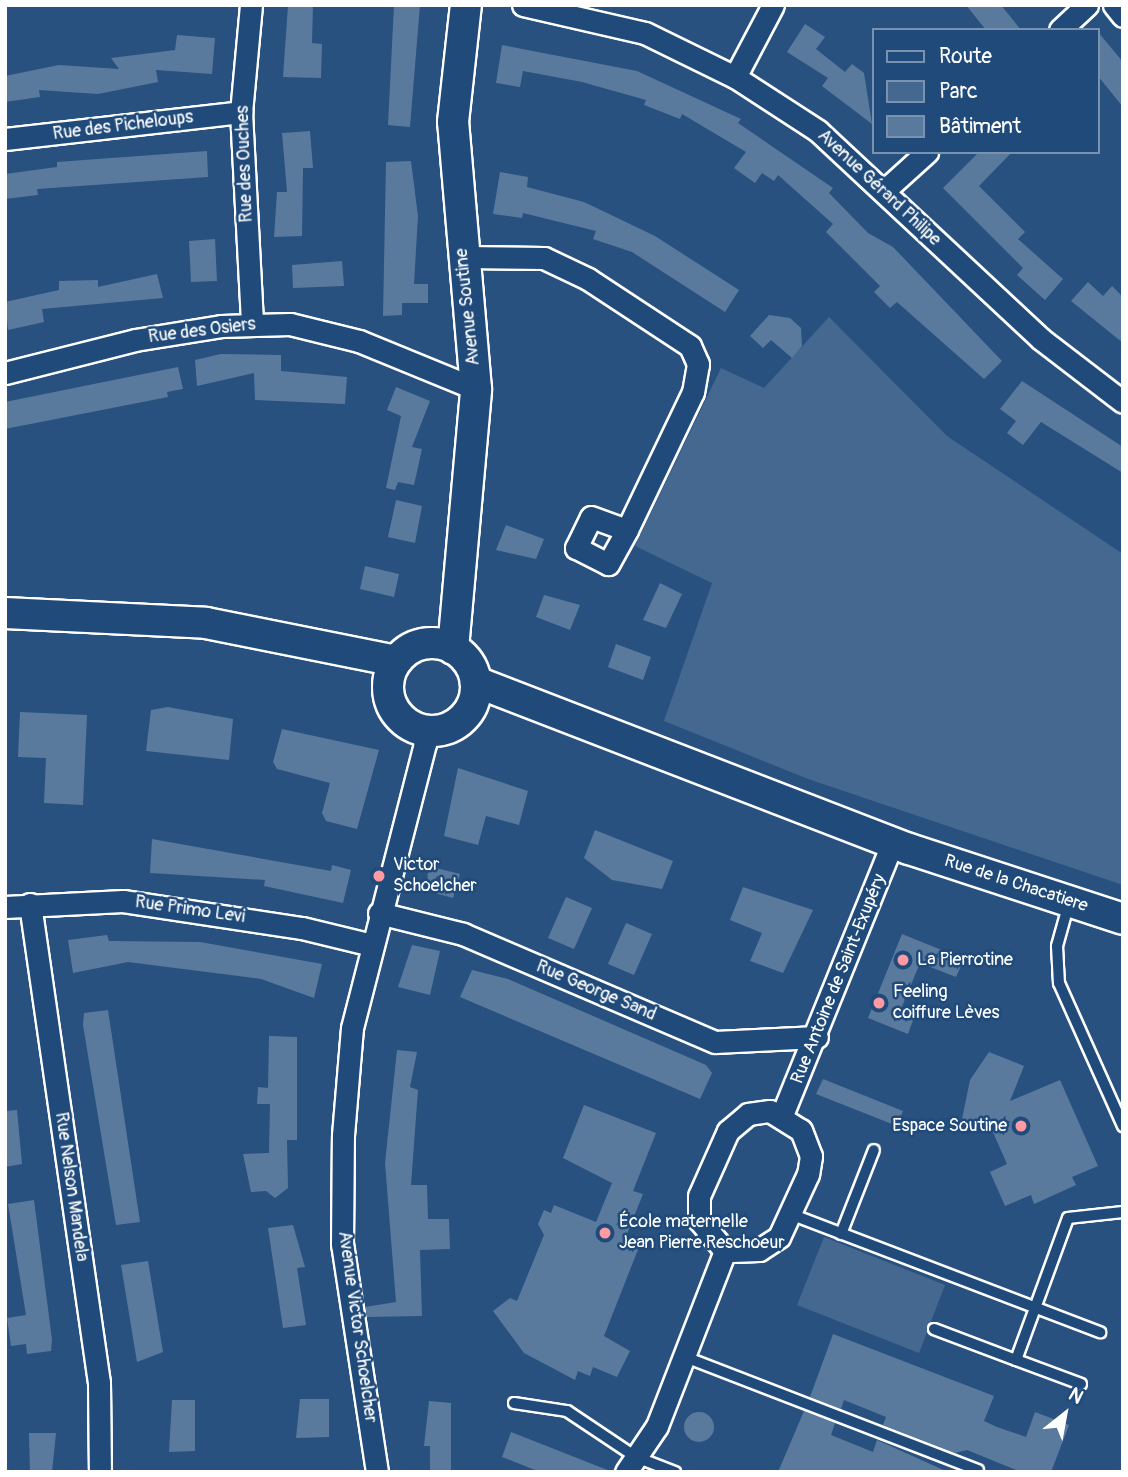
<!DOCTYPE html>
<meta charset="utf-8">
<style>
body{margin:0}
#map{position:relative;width:1128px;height:1477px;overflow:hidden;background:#28517f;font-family:Pangolin,sans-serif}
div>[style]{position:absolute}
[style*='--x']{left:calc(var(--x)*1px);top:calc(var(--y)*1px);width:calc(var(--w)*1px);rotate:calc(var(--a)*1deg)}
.green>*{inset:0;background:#446890}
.building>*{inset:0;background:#5a7a9d}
.round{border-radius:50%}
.roads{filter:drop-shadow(2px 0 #fff) drop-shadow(-2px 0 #fff) drop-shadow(0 2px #fff) drop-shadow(0 -2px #fff)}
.lane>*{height:10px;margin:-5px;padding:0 5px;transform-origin:5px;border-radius:5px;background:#1f4a7a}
.street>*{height:21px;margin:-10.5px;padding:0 10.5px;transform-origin:10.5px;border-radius:10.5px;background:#1f4a7a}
.secondary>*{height:30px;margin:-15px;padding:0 15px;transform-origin:15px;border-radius:15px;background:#1f4a7a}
.secondary>.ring{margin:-15px;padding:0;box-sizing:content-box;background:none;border:30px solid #1f4a7a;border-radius:50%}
.dots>*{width:19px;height:19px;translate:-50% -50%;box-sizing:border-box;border:4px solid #1f4a7a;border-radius:50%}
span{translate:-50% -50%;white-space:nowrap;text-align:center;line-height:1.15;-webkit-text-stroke:5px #1f4a7a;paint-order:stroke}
.street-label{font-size:18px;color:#fff}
.poi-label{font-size:18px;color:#fff}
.left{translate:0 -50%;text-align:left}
.right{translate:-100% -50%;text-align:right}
.frame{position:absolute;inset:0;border:7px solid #fff;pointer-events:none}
.legend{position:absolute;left:872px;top:28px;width:228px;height:126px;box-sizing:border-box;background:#1f4a7a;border:2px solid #7992af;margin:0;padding:9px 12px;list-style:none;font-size:21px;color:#fff}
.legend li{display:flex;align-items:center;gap:14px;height:35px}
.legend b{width:35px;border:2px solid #7992af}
.north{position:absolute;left:1030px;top:1379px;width:70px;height:70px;-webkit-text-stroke:5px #1f4a7a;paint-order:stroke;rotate:31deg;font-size:19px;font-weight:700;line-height:28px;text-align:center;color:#fff}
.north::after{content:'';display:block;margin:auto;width:24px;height:32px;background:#fff;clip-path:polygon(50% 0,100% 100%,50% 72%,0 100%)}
</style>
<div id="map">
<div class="green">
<div style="clip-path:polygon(829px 317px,947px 436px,1123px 554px,1123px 885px,808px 779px,664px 721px,712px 583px,635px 546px,721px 368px,764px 388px)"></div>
<div style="clip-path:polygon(824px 1237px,945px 1285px,919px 1353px,797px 1305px)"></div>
</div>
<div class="building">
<div style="clip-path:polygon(288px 5px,313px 5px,312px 43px,322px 44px,321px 78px,283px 77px)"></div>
<div style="clip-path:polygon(394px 5px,420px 5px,410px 127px,388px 125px)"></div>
<div style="clip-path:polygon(966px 5px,1001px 5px,1021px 30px,986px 30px)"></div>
<div style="clip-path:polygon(805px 24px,825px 37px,816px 49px,845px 72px,852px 64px,864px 73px,872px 124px,822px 86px,828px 78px,787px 52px)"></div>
<div style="clip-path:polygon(1098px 32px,1123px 62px,1123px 107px,1098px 76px)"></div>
<div style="clip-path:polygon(177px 35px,215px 38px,212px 74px,156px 70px,158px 82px,98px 94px,39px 90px,40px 97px,5px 102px,5px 76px,59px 65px,119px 69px,111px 58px,175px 50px)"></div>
<div style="clip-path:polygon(502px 45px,637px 71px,741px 119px,738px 123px,833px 188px,829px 193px,868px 233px,893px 247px,1002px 361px,984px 379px,897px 302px,890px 308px,874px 292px,880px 286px,826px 232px,833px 224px,778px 175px,774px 181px,762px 173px,755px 183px,734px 168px,746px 152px,682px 114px,680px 119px,644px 105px,646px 100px,582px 82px,523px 71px,520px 87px,496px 83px)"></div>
<div style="clip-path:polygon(310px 131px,313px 168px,303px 168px,302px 236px,274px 237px,277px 192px,287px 192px,282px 133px)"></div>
<div style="clip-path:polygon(207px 151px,208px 177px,37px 189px,38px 195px,5px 199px,5px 174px,57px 167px,57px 162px)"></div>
<div style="clip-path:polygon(979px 152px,1012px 152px,979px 186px,1025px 232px,1018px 239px,1063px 279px,1045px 300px,1017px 275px,1023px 268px,943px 188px)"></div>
<div style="clip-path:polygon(411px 161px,418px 216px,414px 284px,428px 284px,428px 303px,402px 303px,402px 315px,383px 316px,386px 162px)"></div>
<div style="clip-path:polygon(500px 172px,528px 177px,527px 187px,584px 202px,655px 236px,739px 290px,725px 312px,632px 252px,593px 239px,596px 231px,523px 213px,522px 218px,493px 214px)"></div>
<div style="clip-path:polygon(215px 239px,217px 281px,191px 282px,189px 241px)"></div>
<div style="clip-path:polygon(342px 261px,344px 286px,293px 288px,292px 265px)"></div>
<div style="clip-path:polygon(157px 274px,163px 298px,42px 309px,44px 322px,8px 330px,5px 302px,59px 290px,59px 281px,98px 280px,98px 287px)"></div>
<div style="clip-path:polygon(1088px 282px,1103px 296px,1112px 286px,1122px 296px,1123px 343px,1071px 301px)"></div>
<div style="clip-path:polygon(769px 315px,790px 318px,801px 328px,802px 346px,792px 358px,771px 340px,763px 348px,750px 336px)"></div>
<div style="clip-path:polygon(221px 354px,281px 355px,281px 371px,347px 377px,345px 404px,255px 400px,254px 373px,197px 386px,195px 360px)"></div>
<div style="clip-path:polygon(178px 367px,183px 389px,167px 392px,168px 397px,5px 429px,5px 402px)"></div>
<div style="clip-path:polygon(1022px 381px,1123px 447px,1123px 473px,1041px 422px,1023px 445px,1007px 433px,1016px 421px,1000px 409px)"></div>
<div style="clip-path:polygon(396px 387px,430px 401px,412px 447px,422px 449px,414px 485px,398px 482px,395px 490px,386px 488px,401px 416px,387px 410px)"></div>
<div style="clip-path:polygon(396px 500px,422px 506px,415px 543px,388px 537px)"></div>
<div style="clip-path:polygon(506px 525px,544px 539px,536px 559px,496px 550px)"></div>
<div style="clip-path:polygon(365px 566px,399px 574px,394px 597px,360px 589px)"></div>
<div style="clip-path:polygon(660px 583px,682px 594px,666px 628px,643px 620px)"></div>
<div style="clip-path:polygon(544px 595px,580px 605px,570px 630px,536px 617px)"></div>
<div style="clip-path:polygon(616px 644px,651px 657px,643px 680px,608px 667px)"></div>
<div style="clip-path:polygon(168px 707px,233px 719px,229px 760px,146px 751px,151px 710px)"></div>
<div style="clip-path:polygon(20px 712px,87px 715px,83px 805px,44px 803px,46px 758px,18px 757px)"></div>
<div style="clip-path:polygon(282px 729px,379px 750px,357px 829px,326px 821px,322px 813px,330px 783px,277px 769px,273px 762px)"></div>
<div style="clip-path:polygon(458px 768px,528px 791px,519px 825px,486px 816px,478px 845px,444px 836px)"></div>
<div style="clip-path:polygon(595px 830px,673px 861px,662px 889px,612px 880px,584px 858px)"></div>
<div style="clip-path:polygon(152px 839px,331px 871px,332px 865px,351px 870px,343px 903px,264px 886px,265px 880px,150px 873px)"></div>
<div style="clip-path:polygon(428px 866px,460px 874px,453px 898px,427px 891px)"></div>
<div style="clip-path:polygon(743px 887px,813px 910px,783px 973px,750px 961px,762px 933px,730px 920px)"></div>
<div style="clip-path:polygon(566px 897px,592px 908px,574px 949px,548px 938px)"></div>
<div style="clip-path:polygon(626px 923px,652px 934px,634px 975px,608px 964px)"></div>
<div style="clip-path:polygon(902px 934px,964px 959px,956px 977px,920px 963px,901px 1009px,915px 1015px,908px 1034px,868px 1018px)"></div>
<div style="clip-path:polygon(107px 935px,109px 941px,200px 942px,322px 964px,314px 998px,261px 979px,128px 962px,73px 973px,68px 940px)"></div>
<div style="clip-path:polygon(412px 945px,440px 951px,430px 995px,398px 987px)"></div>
<div style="clip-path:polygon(472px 970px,508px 979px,706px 1065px,712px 1073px,700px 1099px,460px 997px)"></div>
<div style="clip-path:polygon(108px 1010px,140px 1222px,116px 1225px,83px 1025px,84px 1013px)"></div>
<div style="clip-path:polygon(269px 1036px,297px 1037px,297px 1140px,287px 1140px,288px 1188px,275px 1198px,266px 1191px,251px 1192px,243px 1154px,269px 1153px,270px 1104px,257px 1104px,258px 1087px,268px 1088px)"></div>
<div style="clip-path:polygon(397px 1050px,417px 1052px,410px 1087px,418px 1090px,411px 1185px,427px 1185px,428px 1219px,449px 1219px,450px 1249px,420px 1250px,422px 1316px,367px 1317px,365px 1307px,396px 1302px,385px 1163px)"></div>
<div style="clip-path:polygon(989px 1052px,1024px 1066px,1010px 1101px,1060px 1080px,1098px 1166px,1072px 1177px,1076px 1185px,1034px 1204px,1031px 1195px,1005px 1206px,990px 1172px,1007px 1164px,992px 1130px,962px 1119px,970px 1080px)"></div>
<div style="clip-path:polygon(823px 1079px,903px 1111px,897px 1126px,816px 1094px)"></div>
<div style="clip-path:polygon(584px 1105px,656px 1133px,633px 1191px,643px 1194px,627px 1234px,639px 1247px,604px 1336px,630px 1351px,617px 1377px,593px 1367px,590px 1376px,578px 1371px,575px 1380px,524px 1353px,493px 1311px,510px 1298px,517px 1301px,544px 1235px,538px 1224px,544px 1210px,551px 1213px,554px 1205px,596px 1222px,612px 1183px,563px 1158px)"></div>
<div style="clip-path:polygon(17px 1110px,22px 1164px,5px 1167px,5px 1111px)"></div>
<div style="clip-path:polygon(34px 1200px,52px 1340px,51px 1351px,27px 1354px,26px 1344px,11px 1346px,7px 1318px,26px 1315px,8px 1204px)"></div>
<div style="clip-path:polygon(293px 1225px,305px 1267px,297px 1268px,306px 1325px,283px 1328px,268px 1228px)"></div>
<div style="clip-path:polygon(148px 1261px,163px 1352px,137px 1362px,121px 1265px)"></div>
<div style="clip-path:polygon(833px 1334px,994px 1396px,984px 1421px,997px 1427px,1026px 1437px,1035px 1412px,1069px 1425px,1051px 1472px,1021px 1472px,967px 1450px,955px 1453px,883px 1425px,886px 1417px,844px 1400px,841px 1409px,810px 1397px)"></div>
<div style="clip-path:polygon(300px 1399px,329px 1399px,329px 1437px,296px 1438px)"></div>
<div style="clip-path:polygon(172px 1400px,195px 1400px,195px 1451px,169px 1452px)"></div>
<div style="clip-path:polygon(429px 1401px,451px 1403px,451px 1472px,430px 1472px,430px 1446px,424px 1446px)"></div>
<div style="clip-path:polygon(804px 1411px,835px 1423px,831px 1435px,873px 1452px,877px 1440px,948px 1472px,778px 1472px)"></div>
<div class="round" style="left:684px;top:1412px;width:30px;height:30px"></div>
<div style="clip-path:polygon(511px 1432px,610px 1471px,609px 1472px,540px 1472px,502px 1457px)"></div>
<div style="clip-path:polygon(29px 1433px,56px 1433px,52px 1472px,30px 1472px)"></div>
</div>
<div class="roads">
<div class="lane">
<div style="--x:1069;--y:903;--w:45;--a:105.6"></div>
<div style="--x:1057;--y:946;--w:37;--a:87"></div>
<div style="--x:1059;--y:983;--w:157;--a:65.9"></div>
<div style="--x:793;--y:1215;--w:329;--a:20.9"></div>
<div style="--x:841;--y:1234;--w:90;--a:-68.6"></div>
<div style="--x:934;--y:1329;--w:88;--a:20.7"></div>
<div style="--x:685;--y:1357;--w:314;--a:21.1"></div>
<div style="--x:1081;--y:1384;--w:69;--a:-159.7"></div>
<div style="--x:1016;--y:1360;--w:151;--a:-69.9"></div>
<div style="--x:1068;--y:1218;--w:55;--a:-6.2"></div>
<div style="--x:514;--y:1403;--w:54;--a:8.6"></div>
<div style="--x:567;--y:1411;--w:83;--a:33.7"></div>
<div style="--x:636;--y:1457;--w:42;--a:21"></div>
</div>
<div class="street">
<div style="--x:251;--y:5;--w:107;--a:95.3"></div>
<div style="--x:241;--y:112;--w:211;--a:87"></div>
<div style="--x:523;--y:5;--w:125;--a:12.9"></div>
<div style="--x:645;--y:33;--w:100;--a:26.1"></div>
<div style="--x:735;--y:77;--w:99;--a:33"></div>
<div style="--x:818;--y:131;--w:305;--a:43"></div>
<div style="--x:1041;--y:339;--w:103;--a:37.5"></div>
<div style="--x:1114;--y:5;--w:14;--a:51"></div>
<div style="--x:1060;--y:30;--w:37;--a:-43"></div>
<div style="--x:735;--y:77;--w:81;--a:-62.2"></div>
<div style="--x:5;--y:139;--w:238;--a:-6.5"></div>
<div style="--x:885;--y:190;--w:57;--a:-42.1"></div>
<div style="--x:463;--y:257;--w:81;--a:0.7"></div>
<div style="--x:544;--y:258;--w:49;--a:25.5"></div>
<div style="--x:588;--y:279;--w:122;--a:33.3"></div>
<div style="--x:690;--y:346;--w:20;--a:66"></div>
<div style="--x:698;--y:364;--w:28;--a:100"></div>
<div style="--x:693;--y:392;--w:153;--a:115.6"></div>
<div style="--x:627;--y:530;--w:39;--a:119"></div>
<div style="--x:608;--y:564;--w:36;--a:-153"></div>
<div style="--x:576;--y:548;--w:34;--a:-64"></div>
<div style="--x:591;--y:517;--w:38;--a:20"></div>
<div style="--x:5;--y:373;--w:134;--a:-14.2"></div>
<div style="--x:135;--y:340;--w:87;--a:-9.2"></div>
<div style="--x:221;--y:326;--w:69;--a:-1.7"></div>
<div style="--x:290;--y:324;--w:71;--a:13.8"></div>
<div style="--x:359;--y:341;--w:126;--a:22.3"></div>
<div style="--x:30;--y:904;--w:483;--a:81.8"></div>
<div style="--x:99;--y:1382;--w:90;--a:89.4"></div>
<div style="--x:5;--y:907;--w:118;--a:-2.9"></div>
<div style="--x:123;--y:901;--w:181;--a:8.6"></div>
<div style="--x:302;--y:928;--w:72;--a:13.7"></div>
<div style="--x:379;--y:913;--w:87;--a:14"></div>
<div style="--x:463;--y:934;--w:274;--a:23.2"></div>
<div style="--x:715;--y:1042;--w:102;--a:-2.8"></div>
<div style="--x:770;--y:1111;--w:36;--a:32"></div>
<div style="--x:801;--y:1130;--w:28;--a:69"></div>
<div style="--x:811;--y:1156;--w:18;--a:99"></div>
<div style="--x:808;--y:1174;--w:69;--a:114.7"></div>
<div style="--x:779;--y:1237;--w:24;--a:147"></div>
<div style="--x:759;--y:1250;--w:34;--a:178"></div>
<div style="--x:725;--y:1251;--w:40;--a:-130"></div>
<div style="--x:699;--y:1220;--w:24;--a:-90"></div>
<div style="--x:699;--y:1196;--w:71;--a:-66"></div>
<div style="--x:728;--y:1131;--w:26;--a:-40"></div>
<div style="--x:748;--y:1114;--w:22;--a:-8"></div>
<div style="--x:782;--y:1115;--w:295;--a:-67.9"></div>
<div style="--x:377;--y:1472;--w:231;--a:-98.7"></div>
<div style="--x:342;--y:1244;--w:109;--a:-89.5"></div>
<div style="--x:343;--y:1135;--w:107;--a:-85.2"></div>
<div style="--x:352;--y:1028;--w:293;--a:-75.6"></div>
<div style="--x:425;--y:744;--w:15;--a:-106"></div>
<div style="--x:626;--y:1472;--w:55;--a:-56"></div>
<div style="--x:657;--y:1426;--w:188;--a:-68.8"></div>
</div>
<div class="secondary">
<div style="--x:5;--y:613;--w:201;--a:2.8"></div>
<div style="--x:206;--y:623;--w:194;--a:11.3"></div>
<div class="ring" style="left:388px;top:643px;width:58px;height:58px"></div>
<div style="--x:453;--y:649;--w:261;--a:-84.9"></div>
<div style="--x:476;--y:389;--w:268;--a:-94.9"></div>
<div style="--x:453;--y:122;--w:118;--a:-83.7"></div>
<div style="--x:476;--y:682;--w:464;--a:21.1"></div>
<div style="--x:909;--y:849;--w:225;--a:18.1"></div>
</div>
</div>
<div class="dots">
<div style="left:379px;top:876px;background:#ff9aa2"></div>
<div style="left:903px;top:960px;background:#ff9aa2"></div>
<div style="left:879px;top:1003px;background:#ff9aa2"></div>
<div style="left:1021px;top:1126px;background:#ff9aa2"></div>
<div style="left:605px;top:1233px;background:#ff9aa2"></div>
</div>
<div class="street-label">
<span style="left:123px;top:126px;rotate:-7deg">Rue des Picheloups</span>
<span style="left:245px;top:164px;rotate:-92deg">Rue des Ouches</span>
<span style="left:879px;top:188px;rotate:43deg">Avenue Gérard Philipe</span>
<span style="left:468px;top:307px;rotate:-96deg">Avenue Soutine</span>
<span style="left:202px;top:331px;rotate:-7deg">Rue des Osiers</span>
<span style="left:1016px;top:884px;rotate:18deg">Rue de la Chacatiere</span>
<span style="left:190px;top:910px;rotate:8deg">Rue Primo Levi</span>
<span style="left:839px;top:979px;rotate:-68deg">Rue Antoine de Saint-Exupéry</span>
<span style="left:596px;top:991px;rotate:23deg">Rue George Sand</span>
<span style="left:71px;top:1187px;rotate:82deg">Rue Nelson Mandela</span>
<span style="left:357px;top:1327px;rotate:82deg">Avenue Victor Schoelcher</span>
</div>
<div class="poi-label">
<span class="left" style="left:393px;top:876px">Victor<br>Schoelcher</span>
<span class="left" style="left:917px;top:960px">La Pierrotine</span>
<span class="left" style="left:893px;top:1003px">Feeling<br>coiffure Lèves</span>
<span class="right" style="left:1007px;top:1126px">Espace Soutine</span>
<span class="left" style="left:619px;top:1233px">École maternelle<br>Jean Pierre Reschoeur</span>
</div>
<div class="frame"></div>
<ul class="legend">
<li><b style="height:9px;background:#1f4a7a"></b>Route</li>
<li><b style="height:19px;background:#446890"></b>Parc</li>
<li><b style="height:19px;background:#5a7a9d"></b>Bâtiment</li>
</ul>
<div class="north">N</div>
</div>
